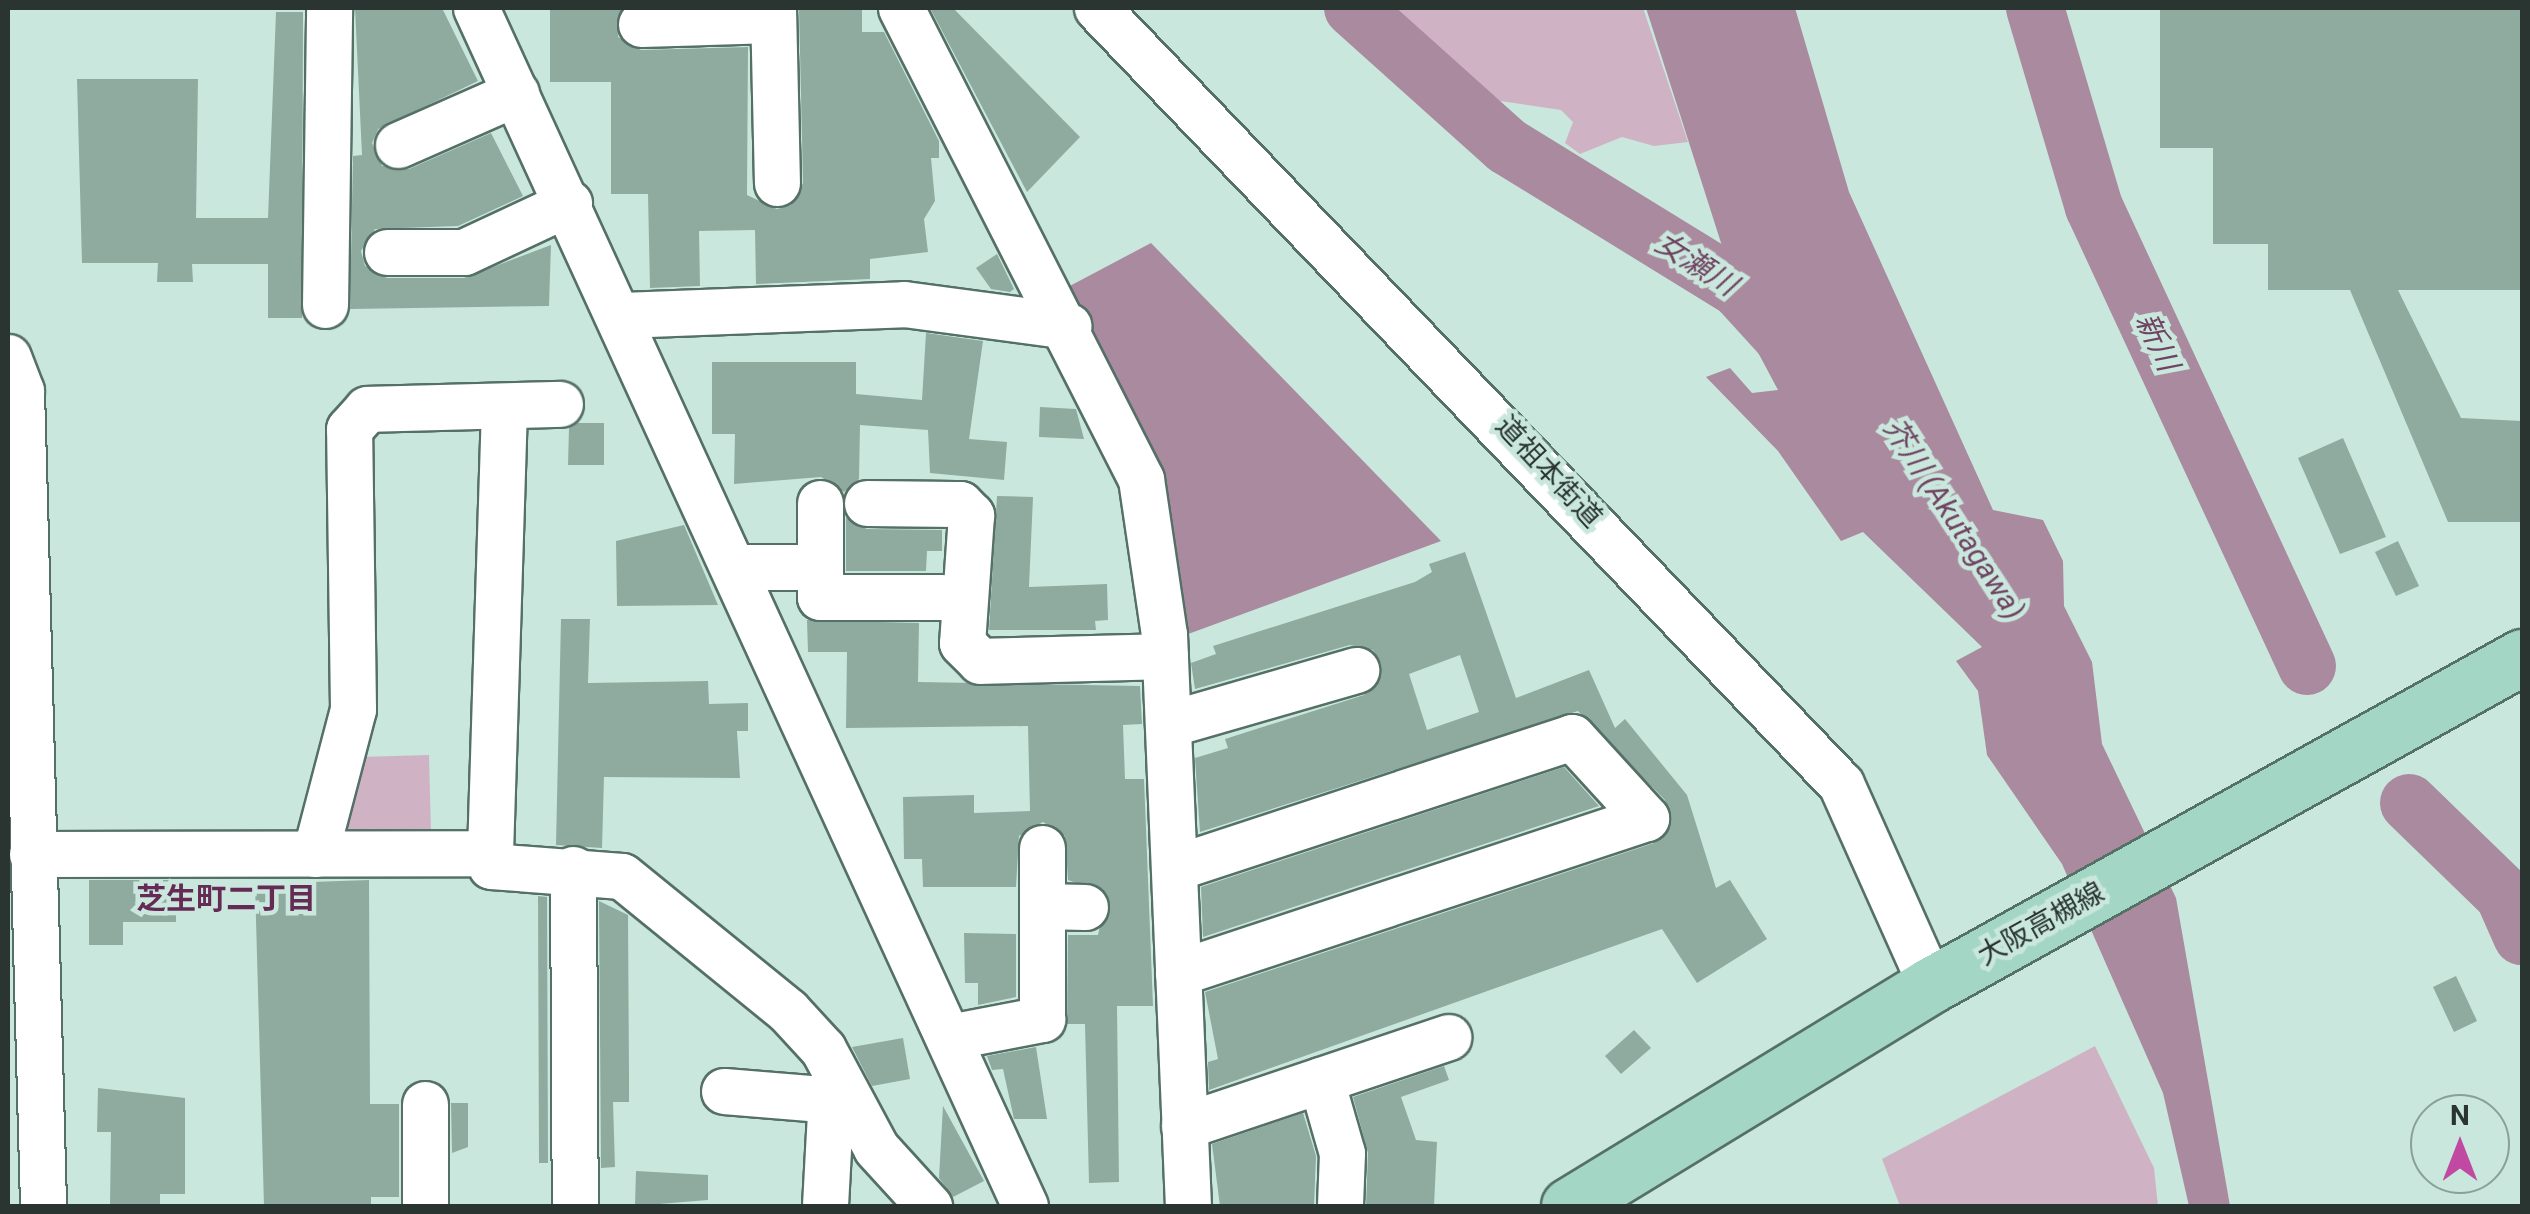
<!DOCTYPE html>
<meta charset="utf-8">
<style>
body{margin:0}
#map{position:relative;width:2530px;height:1214px;overflow:hidden;background:#c9e7dc;font-family:Roboto,"Noto Sans JP",sans-serif}
div>[style]{position:absolute}
[style*='--x']{left:calc(var(--x)*1px);top:calc(var(--y)*1px);width:calc(var(--w)*1px);rotate:calc(var(--a)*1deg)}
.green>*{inset:0;background:#cfb3c5}
.water>*{inset:0;background:#a98a9e}
.river>*{height:58px;margin:-29px;padding:0 29px;transform-origin:29px;border-radius:29px;background:#a98a9e}
.building>*{inset:0;background:#8faba0}
.roads{filter:drop-shadow(2px 0 #557066) drop-shadow(-2px 0 #557066) drop-shadow(0 2px #557066) drop-shadow(0 -2px #557066)}
.minor>*{height:45px;margin:-22.5px;padding:0 22.5px;transform-origin:22.5px;border-radius:22.5px;background:#fff}
.major>*{height:55px;margin:-27.5px;padding:0 27.5px;transform-origin:27.5px;border-radius:27.5px;background:#a4d6c5}
span{translate:-50% -50%;white-space:nowrap;text-align:center;line-height:1.15;-webkit-text-stroke:9px #c9e7dc;paint-order:stroke}
.street-label{font-size:28px;color:#2a3531}
.water-label{font-size:30px;color:#704362;font-style:italic}
.neighbourhood-label{font-size:30px;color:#652b55;font-weight:700}
.frame{position:absolute;inset:0;border:10px solid #2a3531;pointer-events:none}
.north{position:absolute;left:2410px;top:1094px;width:100px;height:100px;box-sizing:border-box;background:#c9e7dc;border:2px solid #89a098;border-radius:50%;rotate:0deg;font-size:28px;font-weight:700;line-height:40px;text-align:center;color:#2a3531}
.north::after{content:'';display:block;margin:auto;width:35px;height:45px;background:#c04aa1;clip-path:polygon(50% 0,100% 100%,50% 72%,0 100%)}
</style>
<div id="map">
<div class="green">
<div style="clip-path:polygon(1388px 8px,1643px 8px,1688px 142px,1654px 146px,1622px 137px,1580px 154px,1565px 143px,1573px 122px,1561px 110px,1493px 100px)"></div>
<div style="clip-path:polygon(429px 755px,431px 832px,352px 832px,339px 821px,358px 757px)"></div>
<div style="clip-path:polygon(2095px 1046px,2154px 1168px,2158px 1206px,1900px 1206px,1882px 1159px)"></div>
</div>
<div class="water">
<div style="clip-path:polygon(1646px 8px,1795px 8px,1849px 192px,1993px 510px,2043px 520px,2063px 561px,2064px 606px,2092px 662px,2102px 744px,2176px 898px,2230px 1206px,2189px 1206px,2163px 1093px,2062px 864px,1987px 755px,1978px 691px,1956px 661px,1982px 647px,1863px 532px,1841px 541px,1778px 451px,1706px 377px,1730px 368px,1752px 393px,1778px 390px,1753px 343px)"></div>
<div style="clip-path:polygon(1151px 243px,1441px 541px,1180px 637px,1066px 288px)"></div>
</div>
<div class="river">
<div style="--x:1353;--y:8;--w:207;--a:41.9"></div>
<div style="--x:1507;--y:146;--w:271;--a:31.6"></div>
<div style="--x:1738;--y:288;--w:77;--a:47.6"></div>
<div style="--x:2035;--y:8;--w:208;--a:73.5"></div>
<div style="--x:2094;--y:207;--w:506;--a:65.11"></div>
<div style="--x:2409;--y:803;--w:132;--a:44.1"></div>
<div style="--x:2504;--y:895;--w:45;--a:66.3"></div>
</div>
<div class="building">
<div style="clip-path:polygon(355px 8px,442px 8px,478px 81px,378px 129px,372px 143px,382px 166px,409px 169px,491px 133px,523px 196px,458px 226px,375px 229px,361px 251px,365px 266px,387px 278px,464px 278px,551px 245px,549px 306px,350px 309px,353px 156px,362px 155px)"></div>
<div style="clip-path:polygon(550px 8px,622px 8px,618px 37px,641px 50px,748px 47px,747px 195px,777px 209px,791px 205px,803px 183px,799px 8px,862px 8px,862px 32px,884px 32px,939px 141px,939px 158px,931px 158px,935px 201px,924px 219px,928px 252px,870px 259px,870px 279px,756px 284px,755px 230px,699px 231px,700px 286px,650px 288px,648px 194px,611px 194px,611px 82px,550px 82px)"></div>
<div style="clip-path:polygon(930px 8px,953px 8px,1080px 137px,1027px 192px)"></div>
<div style="clip-path:polygon(2160px 8px,2522px 8px,2522px 290px,2398px 290px,2461px 418px,2522px 421px,2522px 522px,2448px 522px,2350px 290px,2268px 290px,2268px 244px,2213px 244px,2213px 148px,2160px 148px)"></div>
<div style="clip-path:polygon(276px 12px,303px 12px,302px 318px,268px 318px,268px 264px,192px 264px,193px 282px,157px 282px,158px 263px,82px 263px,77px 79px,198px 79px,196px 218px,268px 218px)"></div>
<div style="clip-path:polygon(997px 254px,1014px 289px,1010px 292px,991px 289px,976px 268px)"></div>
<div style="clip-path:polygon(926px 333px,983px 341px,969px 439px,1007px 442px,1004px 480px,930px 473px,928px 430px,860px 425px,859px 479px,844px 492px,821px 477px,734px 484px,735px 434px,712px 434px,712px 362px,856px 362px,856px 394px,922px 400px)"></div>
<div style="clip-path:polygon(1040px 407px,1076px 409px,1084px 439px,1039px 437px)"></div>
<div style="clip-path:polygon(577px 423px,604px 423px,604px 465px,568px 465px,569px 428px)"></div>
<div style="clip-path:polygon(2343px 438px,2386px 537px,2340px 554px,2298px 458px)"></div>
<div style="clip-path:polygon(997px 496px,1033px 497px,1029px 587px,1107px 584px,1108px 620px,1095px 621px,1096px 630px,989px 630px)"></div>
<div style="clip-path:polygon(846px 518px,867px 529px,942px 530px,942px 551px,927px 551px,926px 571px,846px 571px)"></div>
<div style="clip-path:polygon(684px 525px,718px 605px,617px 606px,616px 541px)"></div>
<div style="clip-path:polygon(2398px 541px,2419px 586px,2396px 596px,2375px 552px)"></div>
<div style="clip-path:polygon(evenodd,1465px 552px,1516px 698px,1589px 670px,1615px 728px,1625px 719px,1687px 795px,1716px 888px,1730px 880px,1767px 939px,1697px 983px,1662px 929px,1209px 1090px,1208px 1062px,1218px 1059px,1205px 992px,1654px 843px,1671px 826px,1665px 800px,1578px 711px,1200px 832px,1195px 758px,1228px 748px,1225px 739px,1364px 695px,1381px 664px,1373px 650px,1350px 645px,1195px 689px,1191px 663px,1216px 654px,1213px 646px,1415px 582px,1432px 572px,1429px 564px,1465px 552px,1460px 655px,1479px 712px,1427px 730px,1409px 674px,1460px 655px)"></div>
<div style="clip-path:polygon(561px 619px,590px 619px,588px 683px,708px 681px,709px 704px,748px 703px,748px 731px,737px 731px,740px 778px,604px 777px,602px 848px,556px 845px)"></div>
<div style="clip-path:polygon(807px 620px,919px 623px,918px 682px,1140px 686px,1142px 724px,1123px 725px,1125px 779px,1144px 779px,1153px 1006px,1117px 1006px,1119px 1182px,1089px 1183px,1085px 1024px,1067px 1024px,1068px 935px,1098px 935px,1107px 894px,1068px 880px,1065px 836px,1043px 822px,1019px 836px,1016px 887px,923px 887px,922px 859px,904px 859px,903px 797px,974px 795px,974px 813px,1030px 811px,1028px 726px,846px 728px,847px 652px,808px 652px)"></div>
<div style="clip-path:polygon(1564px 767px,1599px 806px,1203px 937px,1201px 887px)"></div>
<div style="clip-path:polygon(89px 880px,176px 880px,176px 922px,123px 922px,123px 945px,89px 945px)"></div>
<div style="clip-path:polygon(369px 880px,370px 1104px,399px 1104px,399px 1197px,371px 1197px,371px 1206px,264px 1206px,255px 884px)"></div>
<div style="clip-path:polygon(538px 896px,547px 897px,548px 1163px,539px 1163px)"></div>
<div style="clip-path:polygon(599px 901px,628px 915px,629px 1076px,629px 1102px,613px 1102px,615px 1167px,601px 1168px)"></div>
<div style="clip-path:polygon(964px 933px,1016px 934px,1016px 997px,978px 1005px,978px 983px,965px 983px)"></div>
<div style="clip-path:polygon(2456px 976px,2477px 1021px,2454px 1032px,2433px 987px)"></div>
<div style="clip-path:polygon(1634px 1030px,1651px 1048px,1621px 1074px,1605px 1056px)"></div>
<div style="clip-path:polygon(903px 1038px,910px 1079px,872px 1086px,852px 1047px)"></div>
<div style="clip-path:polygon(1036px 1047px,1047px 1119px,1014px 1119px,1003px 1069px,992px 1070px,987px 1056px)"></div>
<div style="clip-path:polygon(1444px 1066px,1449px 1080px,1401px 1097px,1416px 1140px,1437px 1142px,1434px 1206px,1366px 1206px,1368px 1153px,1353px 1097px)"></div>
<div style="clip-path:polygon(98px 1088px,185px 1098px,185px 1194px,160px 1194px,160px 1206px,110px 1206px,111px 1132px,97px 1132px)"></div>
<div style="clip-path:polygon(451px 1103px,468px 1103px,468px 1147px,452px 1153px)"></div>
<div style="clip-path:polygon(943px 1106px,984px 1181px,953px 1197px,939px 1178px)"></div>
<div style="clip-path:polygon(1303px 1113px,1316px 1156px,1314px 1206px,1220px 1206px,1212px 1144px)"></div>
<div style="clip-path:polygon(636px 1171px,708px 1175px,708px 1200px,635px 1206px)"></div>
</div>
<div class="roads">
<div class="minor">
<div style="--x:476;--y:8;--w:1318;--a:65.38"></div>
<div style="--x:773;--y:8;--w:175;--a:88.7"></div>
<div style="--x:901;--y:8;--w:529;--a:63"></div>
<div style="--x:1141;--y:479;--w:157;--a:81.6"></div>
<div style="--x:1164;--y:634;--w:573;--a:87.6"></div>
<div style="--x:1097;--y:8;--w:1075;--a:46.21"></div>
<div style="--x:1841;--y:784;--w:220;--a:65.9"></div>
<div style="--x:641;--y:24;--w:132;--a:-1.7"></div>
<div style="--x:398;--y:145;--w:129;--a:-23.8"></div>
<div style="--x:387;--y:252;--w:77;--a:0"></div>
<div style="--x:464;--y:252;--w:116;--a:-25"></div>
<div style="--x:325;--y:305;--w:297;--a:-89.2"></div>
<div style="--x:622;--y:315;--w:282;--a:-2.2"></div>
<div style="--x:904;--y:304;--w:166;--a:7.6"></div>
<div style="--x:8;--y:357;--w:36;--a:69"></div>
<div style="--x:21;--y:391;--w:815;--a:88.45"></div>
<div style="--x:867;--y:503;--w:93;--a:0.6"></div>
<div style="--x:960;--y:504;--w:16;--a:45"></div>
<div style="--x:971;--y:515;--w:128;--a:94"></div>
<div style="--x:962;--y:643;--w:25;--a:45"></div>
<div style="--x:980;--y:661;--w:185;--a:-1.5"></div>
<div style="--x:736;--y:567;--w:84;--a:0"></div>
<div style="--x:820;--y:567;--w:30;--a:90"></div>
<div style="--x:820;--y:597;--w:122;--a:0"></div>
<div style="--x:820;--y:567;--w:64;--a:-90"></div>
<div style="--x:1169;--y:724;--w:195;--a:-16.1"></div>
<div style="--x:490;--y:853;--w:443;--a:-88.2"></div>
<div style="--x:32;--y:854;--w:458;--a:-0.1"></div>
<div style="--x:490;--y:853;--w:13;--a:86"></div>
<div style="--x:491;--y:866;--w:131;--a:4.4"></div>
<div style="--x:622;--y:876;--w:214;--a:39.1"></div>
<div style="--x:788;--y:1011;--w:52;--a:47.4"></div>
<div style="--x:823;--y:1049;--w:112;--a:61.8"></div>
<div style="--x:876;--y:1148;--w:79;--a:47.6"></div>
<div style="--x:315;--y:854;--w:150;--a:-75.3"></div>
<div style="--x:353;--y:709;--w:280;--a:-90.8"></div>
<div style="--x:349;--y:429;--w:27;--a:-48"></div>
<div style="--x:367;--y:409;--w:193;--a:-1.5"></div>
<div style="--x:1174;--y:868;--w:419;--a:-18.2"></div>
<div style="--x:1572;--y:737;--w:110;--a:47.6"></div>
<div style="--x:1646;--y:818;--w:493;--a:161.7"></div>
<div style="--x:573;--y:869;--w:337;--a:89.7"></div>
<div style="--x:1042;--y:906;--w:43;--a:1.3"></div>
<div style="--x:954;--y:1036;--w:90;--a:-10.9"></div>
<div style="--x:1042;--y:1019;--w:171;--a:-90"></div>
<div style="--x:1321;--y:1080;--w:76;--a:74"></div>
<div style="--x:1342;--y:1153;--w:53;--a:92.2"></div>
<div style="--x:724;--y:1091;--w:98;--a:4.7"></div>
<div style="--x:822;--y:1099;--w:16;--a:60"></div>
<div style="--x:830;--y:1113;--w:93;--a:93.1"></div>
<div style="--x:425;--y:1104;--w:102;--a:90"></div>
<div style="--x:1184;--y:1126;--w:279;--a:-18.6"></div>
</div>
<div class="major">
<div style="--x:1569;--y:1206;--w:424;--a:-31.4"></div>
<div style="--x:1931;--y:985;--w:676;--a:-29.03"></div>
</div>
</div>
<div class="street-label">
<span style="left:1549px;top:472px;rotate:47deg">道祖本街道</span>
<span style="left:2041px;top:924px;rotate:-29deg">大阪高槻線</span>
</div>
<div class="water-label">
<span style="left:1696px;top:264px;rotate:33deg">女瀬川</span>
<span style="left:2157px;top:342px;rotate:65deg">新川</span>
<span style="left:1954px;top:519px;rotate:57deg">芥川 (Akutagawa)</span>
</div>
<div class="neighbourhood-label">
<span style="left:226px;top:899px">芝生町二丁目</span>
</div>
<div class="frame"></div>
<div class="north">N</div>
</div>
